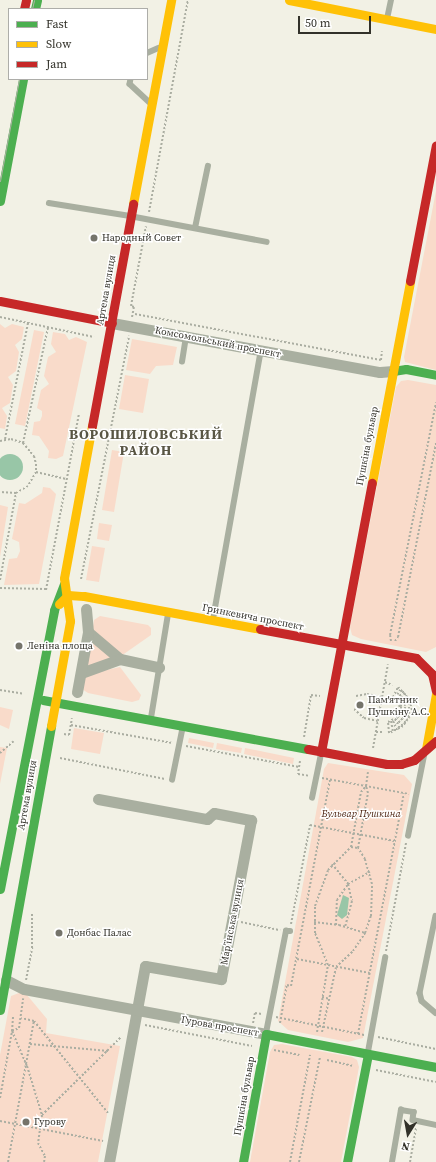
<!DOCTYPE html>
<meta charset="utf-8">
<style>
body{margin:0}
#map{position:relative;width:436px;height:1162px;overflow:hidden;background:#f2f1e5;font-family:"Source Serif 4",serif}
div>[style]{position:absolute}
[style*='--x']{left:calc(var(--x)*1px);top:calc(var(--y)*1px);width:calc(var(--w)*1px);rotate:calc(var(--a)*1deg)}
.green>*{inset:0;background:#f9dbca}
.water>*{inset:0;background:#98c6a7}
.round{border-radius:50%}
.path>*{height:2px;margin-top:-1px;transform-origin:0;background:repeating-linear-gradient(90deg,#abaea2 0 2px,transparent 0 4px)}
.lane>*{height:5.5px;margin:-2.75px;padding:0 2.75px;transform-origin:2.75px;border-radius:2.75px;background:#a9afa0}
.street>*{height:11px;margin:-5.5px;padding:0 5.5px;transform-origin:5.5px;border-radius:5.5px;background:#a9afa0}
.fast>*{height:9px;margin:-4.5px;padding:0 4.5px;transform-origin:4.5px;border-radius:4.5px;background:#4caf50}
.slow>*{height:9px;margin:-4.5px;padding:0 4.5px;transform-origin:4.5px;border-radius:4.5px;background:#ffc107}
.jam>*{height:9px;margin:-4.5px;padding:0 4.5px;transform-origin:4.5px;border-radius:4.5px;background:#c62828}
.tram>*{height:1px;margin:-0.5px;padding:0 0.5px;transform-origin:0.5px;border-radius:0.5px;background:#afb1a5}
.dots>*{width:11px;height:11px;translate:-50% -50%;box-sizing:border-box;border:2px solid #fff;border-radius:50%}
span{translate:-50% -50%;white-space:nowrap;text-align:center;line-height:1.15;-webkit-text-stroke:3px #fff;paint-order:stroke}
.poi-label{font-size:10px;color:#323129}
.left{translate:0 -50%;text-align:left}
.street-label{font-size:10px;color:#323129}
.park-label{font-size:10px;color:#471c08;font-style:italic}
.district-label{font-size:14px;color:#595644;font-weight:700;letter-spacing:1px}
.legend{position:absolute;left:8px;top:8px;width:140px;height:72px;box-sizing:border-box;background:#fff;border:1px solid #adada9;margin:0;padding:5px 7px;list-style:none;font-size:12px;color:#323129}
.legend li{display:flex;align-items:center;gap:8px;height:20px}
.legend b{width:20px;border:1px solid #adada9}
.north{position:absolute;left:388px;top:1114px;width:40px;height:40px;-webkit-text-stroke:3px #fff;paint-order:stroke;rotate:191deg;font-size:11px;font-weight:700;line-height:16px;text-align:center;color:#323129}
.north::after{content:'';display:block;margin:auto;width:14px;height:18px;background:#323129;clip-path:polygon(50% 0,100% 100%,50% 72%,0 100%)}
.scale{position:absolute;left:298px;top:16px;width:73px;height:18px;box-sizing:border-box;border:2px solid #323129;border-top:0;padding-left:5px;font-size:12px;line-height:14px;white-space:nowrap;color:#323129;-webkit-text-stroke:3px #fff;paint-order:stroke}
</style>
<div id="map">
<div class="green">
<div style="clip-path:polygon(436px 191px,436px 370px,405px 362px,404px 357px)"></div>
<div style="clip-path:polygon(0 324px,5px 328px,12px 324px,24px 327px,22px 339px,15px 345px,19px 352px,16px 371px,8px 377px,13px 385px,10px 403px,2px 408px,7px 416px,5px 429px,0 428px)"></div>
<div style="clip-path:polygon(34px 330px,44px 332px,25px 426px,15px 424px)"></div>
<div style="clip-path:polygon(53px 332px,65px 334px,69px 340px,76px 337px,87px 342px,63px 456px,56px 459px,48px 458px,49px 451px,39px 436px,32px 435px,34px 422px,40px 421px,42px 416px,42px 411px,37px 408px,41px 390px,49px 384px,44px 376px,48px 357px,56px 352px,51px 344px)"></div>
<div style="clip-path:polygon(132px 339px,177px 347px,173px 365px,156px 366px,150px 374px,126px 370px)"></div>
<div style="clip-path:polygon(125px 375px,149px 379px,143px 413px,119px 409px)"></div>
<div style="clip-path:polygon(408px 380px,436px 385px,436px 647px,426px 652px,361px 639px,352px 635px,350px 627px,396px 387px,401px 381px)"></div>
<div style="clip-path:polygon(112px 450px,124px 452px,114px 512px,102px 510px)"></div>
<div style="clip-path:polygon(43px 487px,50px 488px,56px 494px,39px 584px,4px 585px,9px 559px,17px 558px,20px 551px,19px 542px,12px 539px,19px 503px,25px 504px,42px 493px)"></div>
<div style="clip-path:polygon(0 505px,8px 507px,0 557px)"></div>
<div style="clip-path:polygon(99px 523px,112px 525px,109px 541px,97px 539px)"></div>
<div style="clip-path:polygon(92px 546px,105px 548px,99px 582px,86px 580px)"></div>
<div style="clip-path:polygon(100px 616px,148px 625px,151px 628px,151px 635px,121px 656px,92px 633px,94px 620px)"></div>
<div style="clip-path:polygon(91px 639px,111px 654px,109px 661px,85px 667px)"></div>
<div style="clip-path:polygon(120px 667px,141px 695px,139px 700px,132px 702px,88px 693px,82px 689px,84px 675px)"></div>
<div style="clip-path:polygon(0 707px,13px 710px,9px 729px,0 725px)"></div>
<div style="clip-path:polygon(74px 728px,104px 733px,100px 754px,71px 749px)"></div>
<div style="clip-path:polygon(189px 738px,214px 743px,213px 748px,188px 743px)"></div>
<div style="clip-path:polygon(217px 743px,242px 748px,241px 753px,216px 749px)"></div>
<div style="clip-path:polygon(0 747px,7px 748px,0 784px)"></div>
<div style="clip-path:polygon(245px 748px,294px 758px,293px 764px,244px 754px)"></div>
<div style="clip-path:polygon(328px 763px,404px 775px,412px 784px,363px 1038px,348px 1042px,288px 1030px,278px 1021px,324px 769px)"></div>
<div style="clip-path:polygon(19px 993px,27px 995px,47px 1019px,46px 1033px,120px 1046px,98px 1162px,0 1162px,0 1055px,11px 996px)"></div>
<div style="clip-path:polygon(282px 1044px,352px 1057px,357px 1060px,359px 1067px,341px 1162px,250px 1162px,270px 1052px,274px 1045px)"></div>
</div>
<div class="water">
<div class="round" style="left:-3px;top:454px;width:26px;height:26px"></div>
<div style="clip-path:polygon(343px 895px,349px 898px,347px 915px,342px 919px,337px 915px)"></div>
</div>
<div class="path">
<div style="--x:149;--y:212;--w:216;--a:-79.6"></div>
<div style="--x:135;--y:314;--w:250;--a:10.6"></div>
<div style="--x:381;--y:360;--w:9;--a:-84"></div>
<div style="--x:0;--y:317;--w:96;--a:12"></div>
<div style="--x:132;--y:317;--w:10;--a:-79"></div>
<div style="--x:134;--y:307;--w:3;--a:-162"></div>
<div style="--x:131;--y:306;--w:81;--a:-79.4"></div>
<div style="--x:5;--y:439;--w:118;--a:-78.8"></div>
<div style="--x:0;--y:441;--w:11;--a:-10"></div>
<div style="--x:11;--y:439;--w:13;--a:18"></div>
<div style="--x:23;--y:443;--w:17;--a:50"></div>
<div style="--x:34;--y:456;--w:8;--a:76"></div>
<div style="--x:36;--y:464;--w:8;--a:90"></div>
<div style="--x:36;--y:472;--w:16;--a:120"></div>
<div style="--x:28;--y:486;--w:14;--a:150"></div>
<div style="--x:16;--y:493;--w:16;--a:-176"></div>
<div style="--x:23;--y:443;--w:119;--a:-77.8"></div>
<div style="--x:36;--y:472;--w:32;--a:13"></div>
<div style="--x:81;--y:579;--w:248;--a:-78.8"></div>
<div style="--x:0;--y:580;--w:88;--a:-79.6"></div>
<div style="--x:0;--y:588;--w:46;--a:1.2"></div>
<div style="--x:46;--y:590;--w:179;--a:-79.4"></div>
<div style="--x:391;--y:641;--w:6;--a:-99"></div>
<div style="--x:390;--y:635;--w:237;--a:-78.8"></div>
<div style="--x:395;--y:641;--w:5;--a:-53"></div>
<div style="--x:398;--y:637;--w:198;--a:-78.9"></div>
<div style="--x:385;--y:682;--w:8;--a:23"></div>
<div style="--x:398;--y:687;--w:18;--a:47"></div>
<div style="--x:410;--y:700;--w:13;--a:81"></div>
<div style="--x:412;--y:713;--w:16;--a:125"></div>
<div style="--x:403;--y:726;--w:16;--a:153"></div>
<div style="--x:389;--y:733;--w:11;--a:-95"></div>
<div style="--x:388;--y:722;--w:9;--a:-27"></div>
<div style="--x:396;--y:718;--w:8;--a:-60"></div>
<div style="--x:400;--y:711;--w:9;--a:-96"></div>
<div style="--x:399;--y:702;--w:8;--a:-140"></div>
<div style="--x:393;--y:697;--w:11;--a:-63"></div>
<div style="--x:0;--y:690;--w:24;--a:9"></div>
<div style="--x:356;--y:696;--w:11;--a:-10"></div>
<div style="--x:367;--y:694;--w:15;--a:11"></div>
<div style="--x:395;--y:698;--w:11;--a:-56"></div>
<div style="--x:397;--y:699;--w:11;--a:-49"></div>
<div style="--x:398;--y:700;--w:10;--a:-37"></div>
<div style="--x:399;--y:702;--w:11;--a:-34"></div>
<div style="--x:399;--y:704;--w:12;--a:-20"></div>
<div style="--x:400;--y:706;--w:12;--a:-14"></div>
<div style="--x:400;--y:708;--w:12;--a:0"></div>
<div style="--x:354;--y:709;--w:13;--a:42"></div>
<div style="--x:364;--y:718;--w:14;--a:12"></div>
<div style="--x:400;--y:711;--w:21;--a:11"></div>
<div style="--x:400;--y:712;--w:11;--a:27"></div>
<div style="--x:399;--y:715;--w:10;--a:29"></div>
<div style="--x:398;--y:716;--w:11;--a:41"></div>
<div style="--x:396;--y:718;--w:11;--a:49"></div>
<div style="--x:395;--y:719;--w:10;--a:61"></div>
<div style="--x:391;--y:721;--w:10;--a:79"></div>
<div style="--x:393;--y:721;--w:10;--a:66"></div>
<div style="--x:71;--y:725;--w:103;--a:10.1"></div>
<div style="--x:376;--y:732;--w:7;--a:0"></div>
<div style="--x:64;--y:734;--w:5;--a:11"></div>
<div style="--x:69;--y:735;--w:17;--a:-80"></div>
<div style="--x:304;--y:737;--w:43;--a:-80.5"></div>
<div style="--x:311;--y:695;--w:9;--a:6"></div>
<div style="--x:186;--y:746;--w:115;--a:10.5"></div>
<div style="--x:373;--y:748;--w:85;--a:-79.9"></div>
<div style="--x:0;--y:753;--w:18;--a:-41"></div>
<div style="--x:60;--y:758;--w:107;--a:11.3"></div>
<div style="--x:300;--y:761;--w:13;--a:99"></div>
<div style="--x:298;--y:774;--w:12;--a:9"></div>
<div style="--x:322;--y:778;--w:88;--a:10.4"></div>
<div style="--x:351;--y:847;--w:7;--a:8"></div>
<div style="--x:332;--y:864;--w:26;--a:51"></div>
<div style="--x:348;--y:884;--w:25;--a:-29"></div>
<div style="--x:241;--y:922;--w:40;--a:12"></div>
<div style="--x:314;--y:922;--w:25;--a:7"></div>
<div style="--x:339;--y:925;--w:27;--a:17"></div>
<div style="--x:291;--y:924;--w:101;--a:-79.1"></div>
<div style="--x:310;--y:825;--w:86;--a:10.7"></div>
<div style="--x:336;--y:925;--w:25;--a:-88"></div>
<div style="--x:337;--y:900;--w:19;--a:-55"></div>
<div style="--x:348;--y:884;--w:17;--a:77"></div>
<div style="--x:352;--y:901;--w:27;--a:105"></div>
<div style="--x:386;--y:951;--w:110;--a:-79.5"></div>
<div style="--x:297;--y:959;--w:74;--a:10.9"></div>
<div style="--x:26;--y:980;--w:33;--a:-79"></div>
<div style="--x:32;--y:948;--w:35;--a:-90"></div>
<div style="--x:322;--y:997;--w:8;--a:14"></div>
<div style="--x:13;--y:1017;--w:14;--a:94"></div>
<div style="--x:12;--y:1031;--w:38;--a:67"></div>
<div style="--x:27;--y:1066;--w:51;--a:73"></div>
<div style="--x:42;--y:1115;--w:28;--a:98"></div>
<div style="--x:38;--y:1143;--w:15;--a:62"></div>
<div style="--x:45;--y:1156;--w:6;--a:99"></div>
<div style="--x:276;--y:1017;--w:90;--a:11.6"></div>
<div style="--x:34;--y:1021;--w:118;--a:51.2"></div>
<div style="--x:253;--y:1023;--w:10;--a:-79"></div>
<div style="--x:255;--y:1013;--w:7;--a:8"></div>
<div style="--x:280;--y:1023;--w:39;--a:-80"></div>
<div style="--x:287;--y:985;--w:4;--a:14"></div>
<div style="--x:291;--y:986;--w:210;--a:-79.3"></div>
<div style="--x:145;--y:1025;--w:109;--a:11.1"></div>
<div style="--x:317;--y:1032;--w:68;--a:-80.7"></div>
<div style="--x:328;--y:965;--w:35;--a:-112"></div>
<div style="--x:315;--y:933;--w:27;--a:-90"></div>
<div style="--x:315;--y:906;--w:38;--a:-70"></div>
<div style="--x:328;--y:870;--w:33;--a:-45"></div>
<div style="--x:351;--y:847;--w:56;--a:-79.7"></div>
<div style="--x:361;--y:792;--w:8;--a:-50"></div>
<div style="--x:322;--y:1032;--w:66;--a:-77.8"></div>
<div style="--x:336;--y:967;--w:23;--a:-43"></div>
<div style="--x:353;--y:951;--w:22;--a:-56"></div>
<div style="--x:365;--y:933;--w:18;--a:-71"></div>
<div style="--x:371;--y:916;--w:32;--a:-88"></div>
<div style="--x:372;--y:884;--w:26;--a:-106"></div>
<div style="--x:365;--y:859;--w:13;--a:-122"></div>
<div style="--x:358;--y:848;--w:56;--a:-79.7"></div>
<div style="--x:368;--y:793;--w:7;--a:-106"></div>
<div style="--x:366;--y:786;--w:14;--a:-82"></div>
<div style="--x:358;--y:1034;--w:245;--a:-79.2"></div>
<div style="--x:378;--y:1037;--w:59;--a:11.7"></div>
<div style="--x:30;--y:1044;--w:79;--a:5.1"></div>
<div style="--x:274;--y:1050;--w:26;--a:11"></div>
<div style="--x:327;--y:1060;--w:26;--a:13"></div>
<div style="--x:376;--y:1070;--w:61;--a:11.3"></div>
<div style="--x:0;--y:1098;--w:68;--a:-79.8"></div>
<div style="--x:12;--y:1031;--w:8;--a:-23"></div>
<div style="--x:19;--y:1028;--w:30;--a:-82"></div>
<div style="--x:42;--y:1115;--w:111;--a:-44.6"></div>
<div style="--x:0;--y:1121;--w:105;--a:11"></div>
<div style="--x:8;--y:1162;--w:143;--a:-79.6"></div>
<div style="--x:34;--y:1021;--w:13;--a:-167"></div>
<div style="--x:290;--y:1162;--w:109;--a:-79.4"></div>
<div style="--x:299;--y:1162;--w:107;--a:-78.7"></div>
<div style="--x:410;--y:1162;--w:35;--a:-80"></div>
</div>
<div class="lane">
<div style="--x:387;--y:19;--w:19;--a:-78"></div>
<div style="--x:147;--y:53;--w:12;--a:-24"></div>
<div style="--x:131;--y:79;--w:5;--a:101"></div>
<div style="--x:130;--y:84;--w:26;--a:43"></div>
<div style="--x:49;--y:203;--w:82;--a:9.1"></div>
<div style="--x:130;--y:216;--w:139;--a:10.7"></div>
<div style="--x:195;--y:228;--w:63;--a:-78.2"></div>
<div style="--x:182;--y:362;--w:26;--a:-81"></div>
<div style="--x:213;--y:619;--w:273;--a:-79.9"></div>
<div style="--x:151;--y:718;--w:105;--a:-80.7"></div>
<div style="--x:172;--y:780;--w:55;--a:-78.5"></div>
<div style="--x:312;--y:798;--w:45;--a:-78.4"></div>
<div style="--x:408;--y:836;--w:82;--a:-78.7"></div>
<div style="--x:436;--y:916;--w:79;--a:101.7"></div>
<div style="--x:420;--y:993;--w:8;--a:76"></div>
<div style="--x:422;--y:1001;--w:18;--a:41"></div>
<div style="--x:266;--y:1033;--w:104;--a:-78.9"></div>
<div style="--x:286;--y:931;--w:4;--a:0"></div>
<div style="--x:368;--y:1052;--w:96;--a:-79.7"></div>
<div style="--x:392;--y:1162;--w:53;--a:-80.2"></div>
<div style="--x:401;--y:1110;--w:13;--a:9"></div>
<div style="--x:414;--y:1112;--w:8;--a:97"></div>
<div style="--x:413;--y:1120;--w:24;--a:12"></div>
</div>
<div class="street">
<div style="--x:112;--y:323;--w:272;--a:10.4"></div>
<div style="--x:380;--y:372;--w:13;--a:-4"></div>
<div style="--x:88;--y:632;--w:42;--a:40.2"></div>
<div style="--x:81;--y:673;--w:41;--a:-19.7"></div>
<div style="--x:120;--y:659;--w:40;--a:12"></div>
<div style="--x:77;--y:692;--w:61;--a:-79.6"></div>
<div style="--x:88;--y:632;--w:23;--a:-95"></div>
<div style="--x:98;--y:799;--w:111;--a:10.4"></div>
<div style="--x:207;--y:819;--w:9;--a:-41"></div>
<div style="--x:214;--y:813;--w:38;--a:11"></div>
<div style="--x:251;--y:820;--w:162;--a:100.7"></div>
<div style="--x:221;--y:979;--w:77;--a:-170.3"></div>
<div style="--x:145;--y:966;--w:199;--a:100.4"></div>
<div style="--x:6;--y:980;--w:20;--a:27"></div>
<div style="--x:24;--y:989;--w:246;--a:10.5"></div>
</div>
<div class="fast">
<div style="--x:35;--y:9;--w:9;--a:-77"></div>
<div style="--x:0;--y:201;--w:124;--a:-79.3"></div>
<div style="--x:393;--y:371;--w:13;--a:-9"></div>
<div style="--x:406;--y:369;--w:31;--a:11"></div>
<div style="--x:43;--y:700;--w:269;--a:10.5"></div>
<div style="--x:0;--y:889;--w:284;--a:-79"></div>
<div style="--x:54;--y:610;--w:28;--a:-69"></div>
<div style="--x:0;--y:1010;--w:289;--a:-79.8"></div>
<div style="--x:243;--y:1162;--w:130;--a:-79.8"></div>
<div style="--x:266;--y:1034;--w:173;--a:11"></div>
<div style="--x:347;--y:1162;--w:110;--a:-79"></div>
</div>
<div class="slow">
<div style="--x:289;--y:0;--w:150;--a:11.2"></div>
<div style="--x:133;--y:204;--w:208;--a:-79.4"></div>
<div style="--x:372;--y:483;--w:206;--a:-79.3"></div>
<div style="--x:59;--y:604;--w:13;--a:-45"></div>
<div style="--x:68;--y:595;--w:16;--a:4"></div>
<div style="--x:84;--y:596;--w:179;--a:10.6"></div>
<div style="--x:51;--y:726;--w:107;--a:-79.7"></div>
<div style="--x:70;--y:621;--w:43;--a:-97.9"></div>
<div style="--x:64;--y:578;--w:155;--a:-79.6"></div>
<div style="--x:426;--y:749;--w:56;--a:-79.7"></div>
</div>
<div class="jam">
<div style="--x:24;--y:9;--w:9;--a:-77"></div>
<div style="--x:410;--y:281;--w:138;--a:-79.2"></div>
<div style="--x:0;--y:301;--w:114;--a:11.1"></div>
<div style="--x:92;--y:426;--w:226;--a:-79.5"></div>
<div style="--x:260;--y:629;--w:159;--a:10.5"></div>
<div style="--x:416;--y:658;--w:23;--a:45"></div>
<div style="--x:432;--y:674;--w:17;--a:77"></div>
<div style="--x:308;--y:749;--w:80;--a:10.8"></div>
<div style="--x:387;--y:764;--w:14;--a:0"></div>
<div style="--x:401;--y:764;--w:14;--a:-17"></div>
<div style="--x:414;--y:760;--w:29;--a:-41"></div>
<div style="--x:321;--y:752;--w:274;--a:-79.3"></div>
</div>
<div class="tram">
<div style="--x:32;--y:9;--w:9;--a:-77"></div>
<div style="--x:0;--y:181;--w:104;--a:-79.4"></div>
</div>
<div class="dots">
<div style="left:94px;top:238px;background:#75746b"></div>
<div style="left:19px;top:646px;background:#75746b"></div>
<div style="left:360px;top:705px;background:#75746b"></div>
<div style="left:59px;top:933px;background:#75746b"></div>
<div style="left:26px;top:1122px;background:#75746b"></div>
</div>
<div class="poi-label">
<span class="left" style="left:102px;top:238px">Народный Совет</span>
<span class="left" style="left:27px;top:646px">Леніна площа</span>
<span class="left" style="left:368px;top:705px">Пам'ятник<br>Пушкіну А.С.</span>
<span class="left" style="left:67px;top:933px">Донбас Палас</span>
<span class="left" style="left:34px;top:1122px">Гурову</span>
</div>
<div class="street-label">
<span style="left:106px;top:290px;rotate:-80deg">Артема вулиця</span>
<span style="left:218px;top:342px;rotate:11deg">Комсомольський проспект</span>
<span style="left:367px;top:446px;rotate:-79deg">Пушкіна бульвар</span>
<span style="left:253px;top:617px;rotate:11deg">Гринкевича проспект</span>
<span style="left:27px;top:795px;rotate:-80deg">Артема вулиця</span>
<span style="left:232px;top:922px;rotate:-79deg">Мар’їнська вулиця</span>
<span style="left:220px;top:1026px;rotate:10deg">Гурова проспект</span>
<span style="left:244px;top:1096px;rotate:-80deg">Пушкіна бульвар</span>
</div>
<div class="park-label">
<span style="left:361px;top:814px">Бульвар Пушкина</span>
</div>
<div class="district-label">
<span style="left:146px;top:442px">ВОРОШИЛОВСЬКИЙ<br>РАЙОН</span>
</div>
<ul class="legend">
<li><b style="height:5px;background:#4caf50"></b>Fast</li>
<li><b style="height:5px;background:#ffc107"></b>Slow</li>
<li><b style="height:5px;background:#c62828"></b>Jam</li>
</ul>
<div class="north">N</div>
<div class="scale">50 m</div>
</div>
